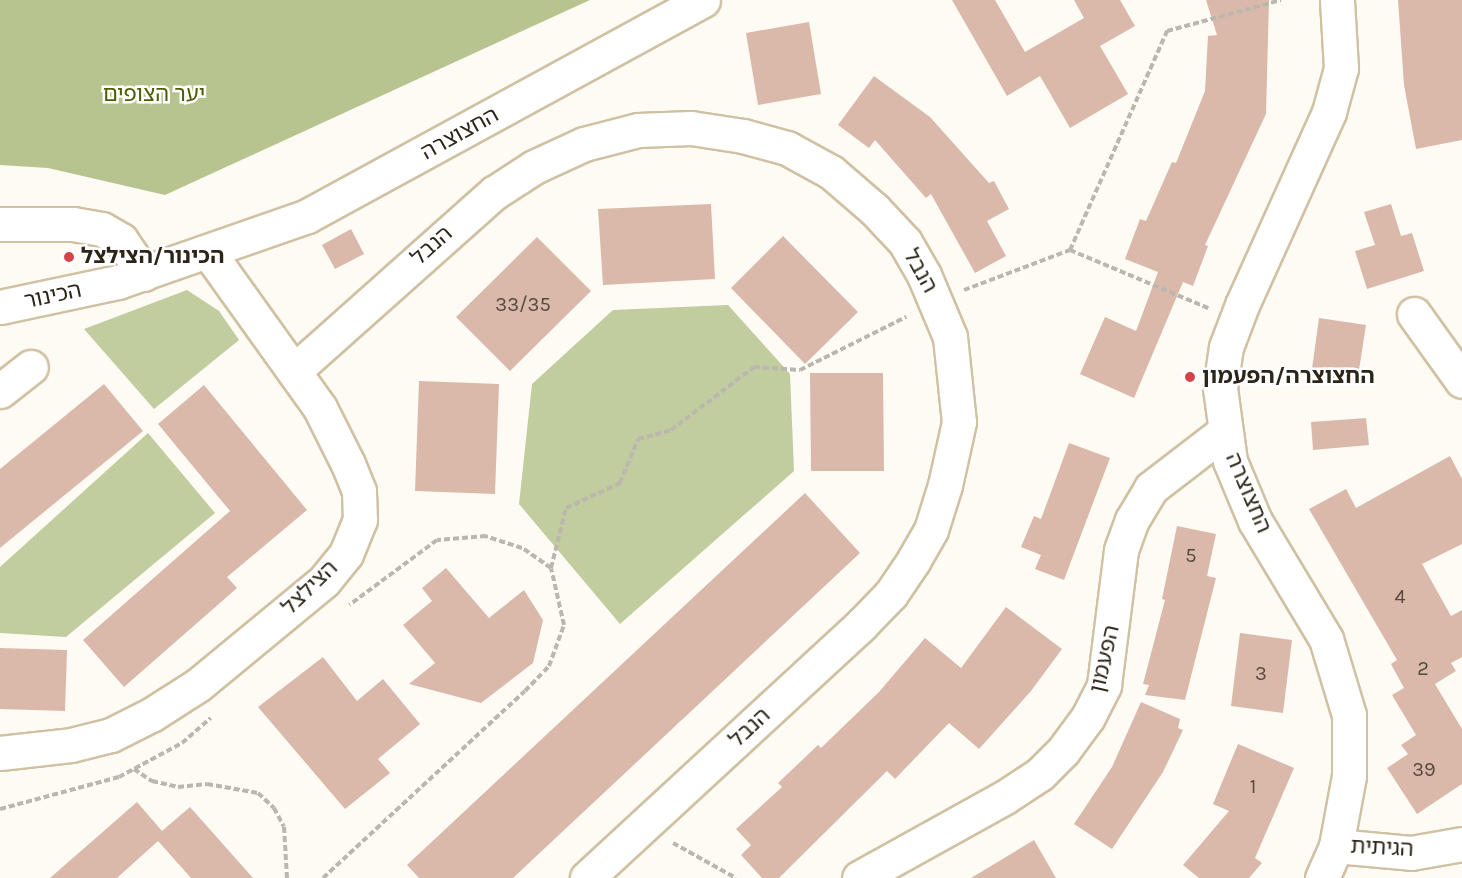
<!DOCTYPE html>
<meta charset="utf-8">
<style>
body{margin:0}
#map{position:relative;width:1462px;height:878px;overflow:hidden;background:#fefbf5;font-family:Karla,"Noto Sans Hebrew",sans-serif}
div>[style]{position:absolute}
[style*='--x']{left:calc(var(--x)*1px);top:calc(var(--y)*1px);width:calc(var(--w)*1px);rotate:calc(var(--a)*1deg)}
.green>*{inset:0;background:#c1cd9e}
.forest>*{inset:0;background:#b7c48f}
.building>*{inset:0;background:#dab9aa}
.path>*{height:4px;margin-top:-2px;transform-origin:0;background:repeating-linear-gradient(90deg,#bbb7af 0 6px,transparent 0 9px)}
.roads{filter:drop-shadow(2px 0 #d0c1a3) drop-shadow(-2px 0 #d0c1a3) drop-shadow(0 2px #d0c1a3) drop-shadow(0 -2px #d0c1a3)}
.minor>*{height:33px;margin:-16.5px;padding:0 16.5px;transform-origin:16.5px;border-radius:16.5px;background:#fff}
.dots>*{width:16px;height:16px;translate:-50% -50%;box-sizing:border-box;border:3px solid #fff;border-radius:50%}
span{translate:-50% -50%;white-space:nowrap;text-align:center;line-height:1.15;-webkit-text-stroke:5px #fff;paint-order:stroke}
.number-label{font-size:20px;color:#574a3e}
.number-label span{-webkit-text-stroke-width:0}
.park-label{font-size:22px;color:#4e5c04}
.street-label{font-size:22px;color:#2b251a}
.poi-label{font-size:22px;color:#2b251a;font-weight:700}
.left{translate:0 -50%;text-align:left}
</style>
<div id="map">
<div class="green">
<div style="clip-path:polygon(187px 290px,219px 311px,239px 340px,154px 409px,84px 329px)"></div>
<div style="clip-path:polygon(728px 305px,790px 374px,794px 471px,620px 624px,519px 504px,532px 384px,613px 310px)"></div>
<div style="clip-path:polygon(148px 433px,215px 513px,66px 637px,0 633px,0 567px)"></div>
</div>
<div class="forest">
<div style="clip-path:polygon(0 0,590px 0,165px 195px,48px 168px,0 165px)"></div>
</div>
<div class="building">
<div style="clip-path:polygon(952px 0,995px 0,1025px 52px,1084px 18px,1074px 0,1120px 0,1135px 26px,1100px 46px,1128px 94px,1070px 128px,1040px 76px,1007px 96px)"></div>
<div style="clip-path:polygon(1206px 0,1269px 0,1266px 114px,1205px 245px,1208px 246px,1193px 286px,1183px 282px,1134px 398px,1080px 374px,1105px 317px,1136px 331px,1158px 272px,1125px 259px,1140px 219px,1146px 221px,1172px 162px,1176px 163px,1205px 91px,1208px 36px,1217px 35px)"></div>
<div style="clip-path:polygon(1398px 0,1462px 0,1462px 140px,1416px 149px,1404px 85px)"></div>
<div style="clip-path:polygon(809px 22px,821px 94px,758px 105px,746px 33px)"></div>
<div style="clip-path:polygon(874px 76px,930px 117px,989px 183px,994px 181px,1009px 209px,987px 221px,1006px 256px,975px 273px,931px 194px,926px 198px,875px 140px,869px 148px,838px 125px)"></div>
<div style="clip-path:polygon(711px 204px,715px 279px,603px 285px,598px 209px)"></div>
<div style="clip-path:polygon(1391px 204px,1401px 236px,1412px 233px,1424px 271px,1367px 289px,1355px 251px,1375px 245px,1364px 212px)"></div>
<div style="clip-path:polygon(351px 229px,364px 254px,335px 269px,322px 245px)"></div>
<div style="clip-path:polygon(783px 236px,858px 312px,805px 364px,731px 288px)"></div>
<div style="clip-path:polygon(537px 237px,591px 291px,510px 371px,456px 317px)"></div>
<div style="clip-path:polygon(1319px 318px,1366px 325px,1357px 383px,1311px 376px)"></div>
<div style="clip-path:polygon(810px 373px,883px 373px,884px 471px,811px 471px)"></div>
<div style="clip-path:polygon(419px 381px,499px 384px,495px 494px,415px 491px)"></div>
<div style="clip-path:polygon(104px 384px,143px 431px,0 548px,0 469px)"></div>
<div style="clip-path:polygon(204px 385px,307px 510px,227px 577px,237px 588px,124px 687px,83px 640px,230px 511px,158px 424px)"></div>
<div style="clip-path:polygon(1366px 418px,1369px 445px,1313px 450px,1311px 422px)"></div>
<div style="clip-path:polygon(1069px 443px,1110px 458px,1064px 580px,1035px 569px,1041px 555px,1021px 547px,1034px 516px,1041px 519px)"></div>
<div style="clip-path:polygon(1450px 456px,1462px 479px,1462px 544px,1422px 564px,1451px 616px,1462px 610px,1462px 657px,1451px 663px,1456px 671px,1435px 684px,1462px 729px,1462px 784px,1417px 814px,1387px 768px,1408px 754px,1401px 745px,1416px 735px,1392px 695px,1404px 688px,1391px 664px,1397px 660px,1309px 509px,1346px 489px,1356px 508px)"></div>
<div style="clip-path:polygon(805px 493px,860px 553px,513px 878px,419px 878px,407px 865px)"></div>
<div style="clip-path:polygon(1177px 526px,1216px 534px,1207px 576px,1216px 578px,1185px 700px,1145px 695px,1149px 685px,1143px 684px,1165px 600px,1162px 599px)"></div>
<div style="clip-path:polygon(446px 568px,489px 618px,524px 590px,543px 620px,533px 663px,481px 703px,409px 684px,435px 663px,403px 625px,432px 601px,422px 588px)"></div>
<div style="clip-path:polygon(1006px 607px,1062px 649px,1031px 691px,979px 749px,949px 723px,895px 779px,887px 771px,779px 878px,762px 878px,741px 855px,751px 845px,736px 829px,782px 787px,778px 783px,818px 745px,821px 748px,879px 692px,925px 638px,961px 668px)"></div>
<div style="clip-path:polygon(1240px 633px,1292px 640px,1283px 713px,1231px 706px)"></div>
<div style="clip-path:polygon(0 648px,67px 650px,65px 711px,0 709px)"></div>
<div style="clip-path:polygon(323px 657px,357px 701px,383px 679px,420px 724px,378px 759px,390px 773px,345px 809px,258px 707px)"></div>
<div style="clip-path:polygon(1141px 702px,1180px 719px,1178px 728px,1183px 730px,1163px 772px,1112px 849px,1074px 824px,1112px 767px)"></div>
<div style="clip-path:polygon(1238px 744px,1294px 768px,1255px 858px,1262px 863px,1249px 878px,1199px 878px,1183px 865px,1229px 811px,1213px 804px)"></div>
<div style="clip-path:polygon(137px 802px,162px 831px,190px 807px,253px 878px,191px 878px,158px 841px,117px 878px,50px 878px)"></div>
<div style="clip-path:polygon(1034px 840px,1056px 878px,971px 878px)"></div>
</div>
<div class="path">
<div style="--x:1070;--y:250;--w:240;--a:-66.1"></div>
<div style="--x:1167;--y:31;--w:118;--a:-15.2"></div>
<div style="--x:964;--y:290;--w:113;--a:-20.7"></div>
<div style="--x:1070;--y:250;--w:150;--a:22.8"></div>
<div style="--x:551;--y:568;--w:62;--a:-76"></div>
<div style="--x:566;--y:508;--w:60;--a:-24.8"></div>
<div style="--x:620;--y:483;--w:48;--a:-67.8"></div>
<div style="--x:638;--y:439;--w:34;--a:-15"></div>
<div style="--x:671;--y:430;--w:104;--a:-37.2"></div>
<div style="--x:754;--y:367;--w:46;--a:3.7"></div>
<div style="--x:800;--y:370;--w:119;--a:-26.6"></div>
<div style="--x:134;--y:769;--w:22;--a:34"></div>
<div style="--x:152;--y:781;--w:27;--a:13"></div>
<div style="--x:178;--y:787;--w:29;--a:-6"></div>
<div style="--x:207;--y:784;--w:52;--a:10"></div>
<div style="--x:258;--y:793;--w:22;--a:43"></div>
<div style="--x:274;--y:808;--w:21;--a:62"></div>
<div style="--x:284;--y:827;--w:51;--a:86.6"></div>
<div style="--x:0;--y:809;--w:123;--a:-15.1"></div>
<div style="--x:119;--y:777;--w:72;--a:-28.4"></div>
<div style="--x:182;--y:743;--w:38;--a:-41"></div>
<div style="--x:673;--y:843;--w:72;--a:29.1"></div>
<div style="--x:323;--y:878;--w:275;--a:-42.8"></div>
<div style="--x:525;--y:691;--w:35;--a:-46"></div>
<div style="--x:549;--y:666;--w:44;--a:-69.9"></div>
<div style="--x:564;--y:625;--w:58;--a:-102.8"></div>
<div style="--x:551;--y:568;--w:35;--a:-145"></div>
<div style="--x:522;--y:548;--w:38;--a:-162"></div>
<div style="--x:486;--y:536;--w:49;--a:175.3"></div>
<div style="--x:437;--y:540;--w:109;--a:143.5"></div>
</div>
<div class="roads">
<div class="minor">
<div style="--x:0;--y:224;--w:73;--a:0"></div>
<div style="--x:73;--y:224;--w:29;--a:10"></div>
<div style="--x:102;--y:229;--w:22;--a:30"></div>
<div style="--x:121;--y:240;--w:41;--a:55.9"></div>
<div style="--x:0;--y:307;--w:121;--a:-12"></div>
<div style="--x:118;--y:282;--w:200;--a:-19.2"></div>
<div style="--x:307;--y:216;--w:451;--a:-28.6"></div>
<div style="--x:1414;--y:314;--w:82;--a:54.4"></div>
<div style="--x:294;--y:371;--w:268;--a:-41.7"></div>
<div style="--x:494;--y:193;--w:48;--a:-33"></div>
<div style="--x:534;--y:167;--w:55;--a:-24.7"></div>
<div style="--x:584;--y:144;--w:56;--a:-14.5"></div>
<div style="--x:638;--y:130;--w:53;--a:-2.2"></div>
<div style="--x:691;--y:128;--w:53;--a:8.7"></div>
<div style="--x:743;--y:136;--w:46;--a:15.3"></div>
<div style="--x:787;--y:148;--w:50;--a:28.6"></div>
<div style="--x:831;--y:172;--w:57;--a:40.7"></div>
<div style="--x:874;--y:209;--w:45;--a:46.8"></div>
<div style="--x:905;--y:242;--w:38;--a:60"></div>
<div style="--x:924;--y:275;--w:67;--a:67.2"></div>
<div style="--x:950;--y:337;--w:85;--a:84"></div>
<div style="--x:959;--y:422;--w:65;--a:102.5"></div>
<div style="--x:945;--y:485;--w:47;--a:107.3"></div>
<div style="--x:931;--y:530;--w:34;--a:120"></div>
<div style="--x:914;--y:560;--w:41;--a:124.1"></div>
<div style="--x:891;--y:594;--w:43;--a:134.1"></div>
<div style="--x:861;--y:625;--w:373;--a:137.3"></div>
<div style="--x:0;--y:391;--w:39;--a:-38"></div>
<div style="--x:0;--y:753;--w:71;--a:-6.4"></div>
<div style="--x:71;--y:745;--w:41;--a:-14"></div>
<div style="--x:111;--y:735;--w:45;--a:-26.6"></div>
<div style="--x:151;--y:715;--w:56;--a:-32.6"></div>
<div style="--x:198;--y:685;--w:163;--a:-39.5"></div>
<div style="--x:324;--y:581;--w:35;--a:-51"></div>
<div style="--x:346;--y:554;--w:37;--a:-68"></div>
<div style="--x:360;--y:520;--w:29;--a:-92"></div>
<div style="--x:359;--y:491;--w:29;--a:-112"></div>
<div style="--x:348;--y:464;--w:63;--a:-116.6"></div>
<div style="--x:320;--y:408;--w:191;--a:-125.6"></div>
<div style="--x:1336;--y:846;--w:75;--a:5.3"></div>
<div style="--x:1411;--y:853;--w:52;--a:-10"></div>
<div style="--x:859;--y:878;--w:167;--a:-29"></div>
<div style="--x:1005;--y:797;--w:42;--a:-33.3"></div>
<div style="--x:1040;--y:774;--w:33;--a:-45"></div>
<div style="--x:1063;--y:751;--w:42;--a:-53.7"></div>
<div style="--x:1088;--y:717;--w:36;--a:-63"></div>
<div style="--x:1104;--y:685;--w:136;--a:-82.8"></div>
<div style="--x:1121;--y:550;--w:32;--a:-70"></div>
<div style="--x:1132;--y:520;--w:37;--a:-59"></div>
<div style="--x:1151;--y:488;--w:92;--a:-37.5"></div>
<div style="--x:1322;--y:878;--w:35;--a:-66"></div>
<div style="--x:1336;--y:846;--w:71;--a:-79.5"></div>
<div style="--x:1349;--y:776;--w:61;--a:-90"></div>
<div style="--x:1349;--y:715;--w:79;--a:-106.8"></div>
<div style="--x:1326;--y:639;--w:138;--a:-121"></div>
<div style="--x:1255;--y:521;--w:65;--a:-112.6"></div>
<div style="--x:1230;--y:461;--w:74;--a:-97.8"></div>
<div style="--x:1220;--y:388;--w:41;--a:-81.7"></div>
<div style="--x:1226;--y:347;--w:45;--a:-69.1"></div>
<div style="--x:1242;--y:305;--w:212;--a:-65.7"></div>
<div style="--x:1329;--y:112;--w:46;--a:-74.7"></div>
<div style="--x:1341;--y:68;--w:68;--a:-93.4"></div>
</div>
</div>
<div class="dots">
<div style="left:69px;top:257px;background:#d34448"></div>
<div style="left:1190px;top:377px;background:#d34448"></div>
</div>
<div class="number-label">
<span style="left:523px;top:304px">33/35</span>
<span style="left:1191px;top:555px">5</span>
<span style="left:1400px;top:596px">4</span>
<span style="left:1423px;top:668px">2</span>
<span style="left:1261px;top:673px">3</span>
<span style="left:1424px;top:769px">39</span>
<span style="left:1253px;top:786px">1</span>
</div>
<div class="park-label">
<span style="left:154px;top:95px">יער הצופים</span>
</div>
<div class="street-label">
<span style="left:460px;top:134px;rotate:-29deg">החצוצרה</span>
<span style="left:432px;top:246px;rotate:-42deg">הנבל</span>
<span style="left:920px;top:271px;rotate:61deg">הנבל</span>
<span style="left:53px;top:296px;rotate:-12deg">הכינור</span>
<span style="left:1248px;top:493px;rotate:67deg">החצוצרה</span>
<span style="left:310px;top:588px;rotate:-44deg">הצילצל</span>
<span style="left:1105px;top:659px;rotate:-77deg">הפעמון</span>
<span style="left:750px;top:728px;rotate:-43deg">הנבל</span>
<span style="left:1382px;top:848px;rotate:3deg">הגיתית</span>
</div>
<div class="poi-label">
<span class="left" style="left:81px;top:257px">הכינור/הצילצל</span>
<span class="left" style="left:1202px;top:377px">החצוצרה/הפעמון</span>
</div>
</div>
